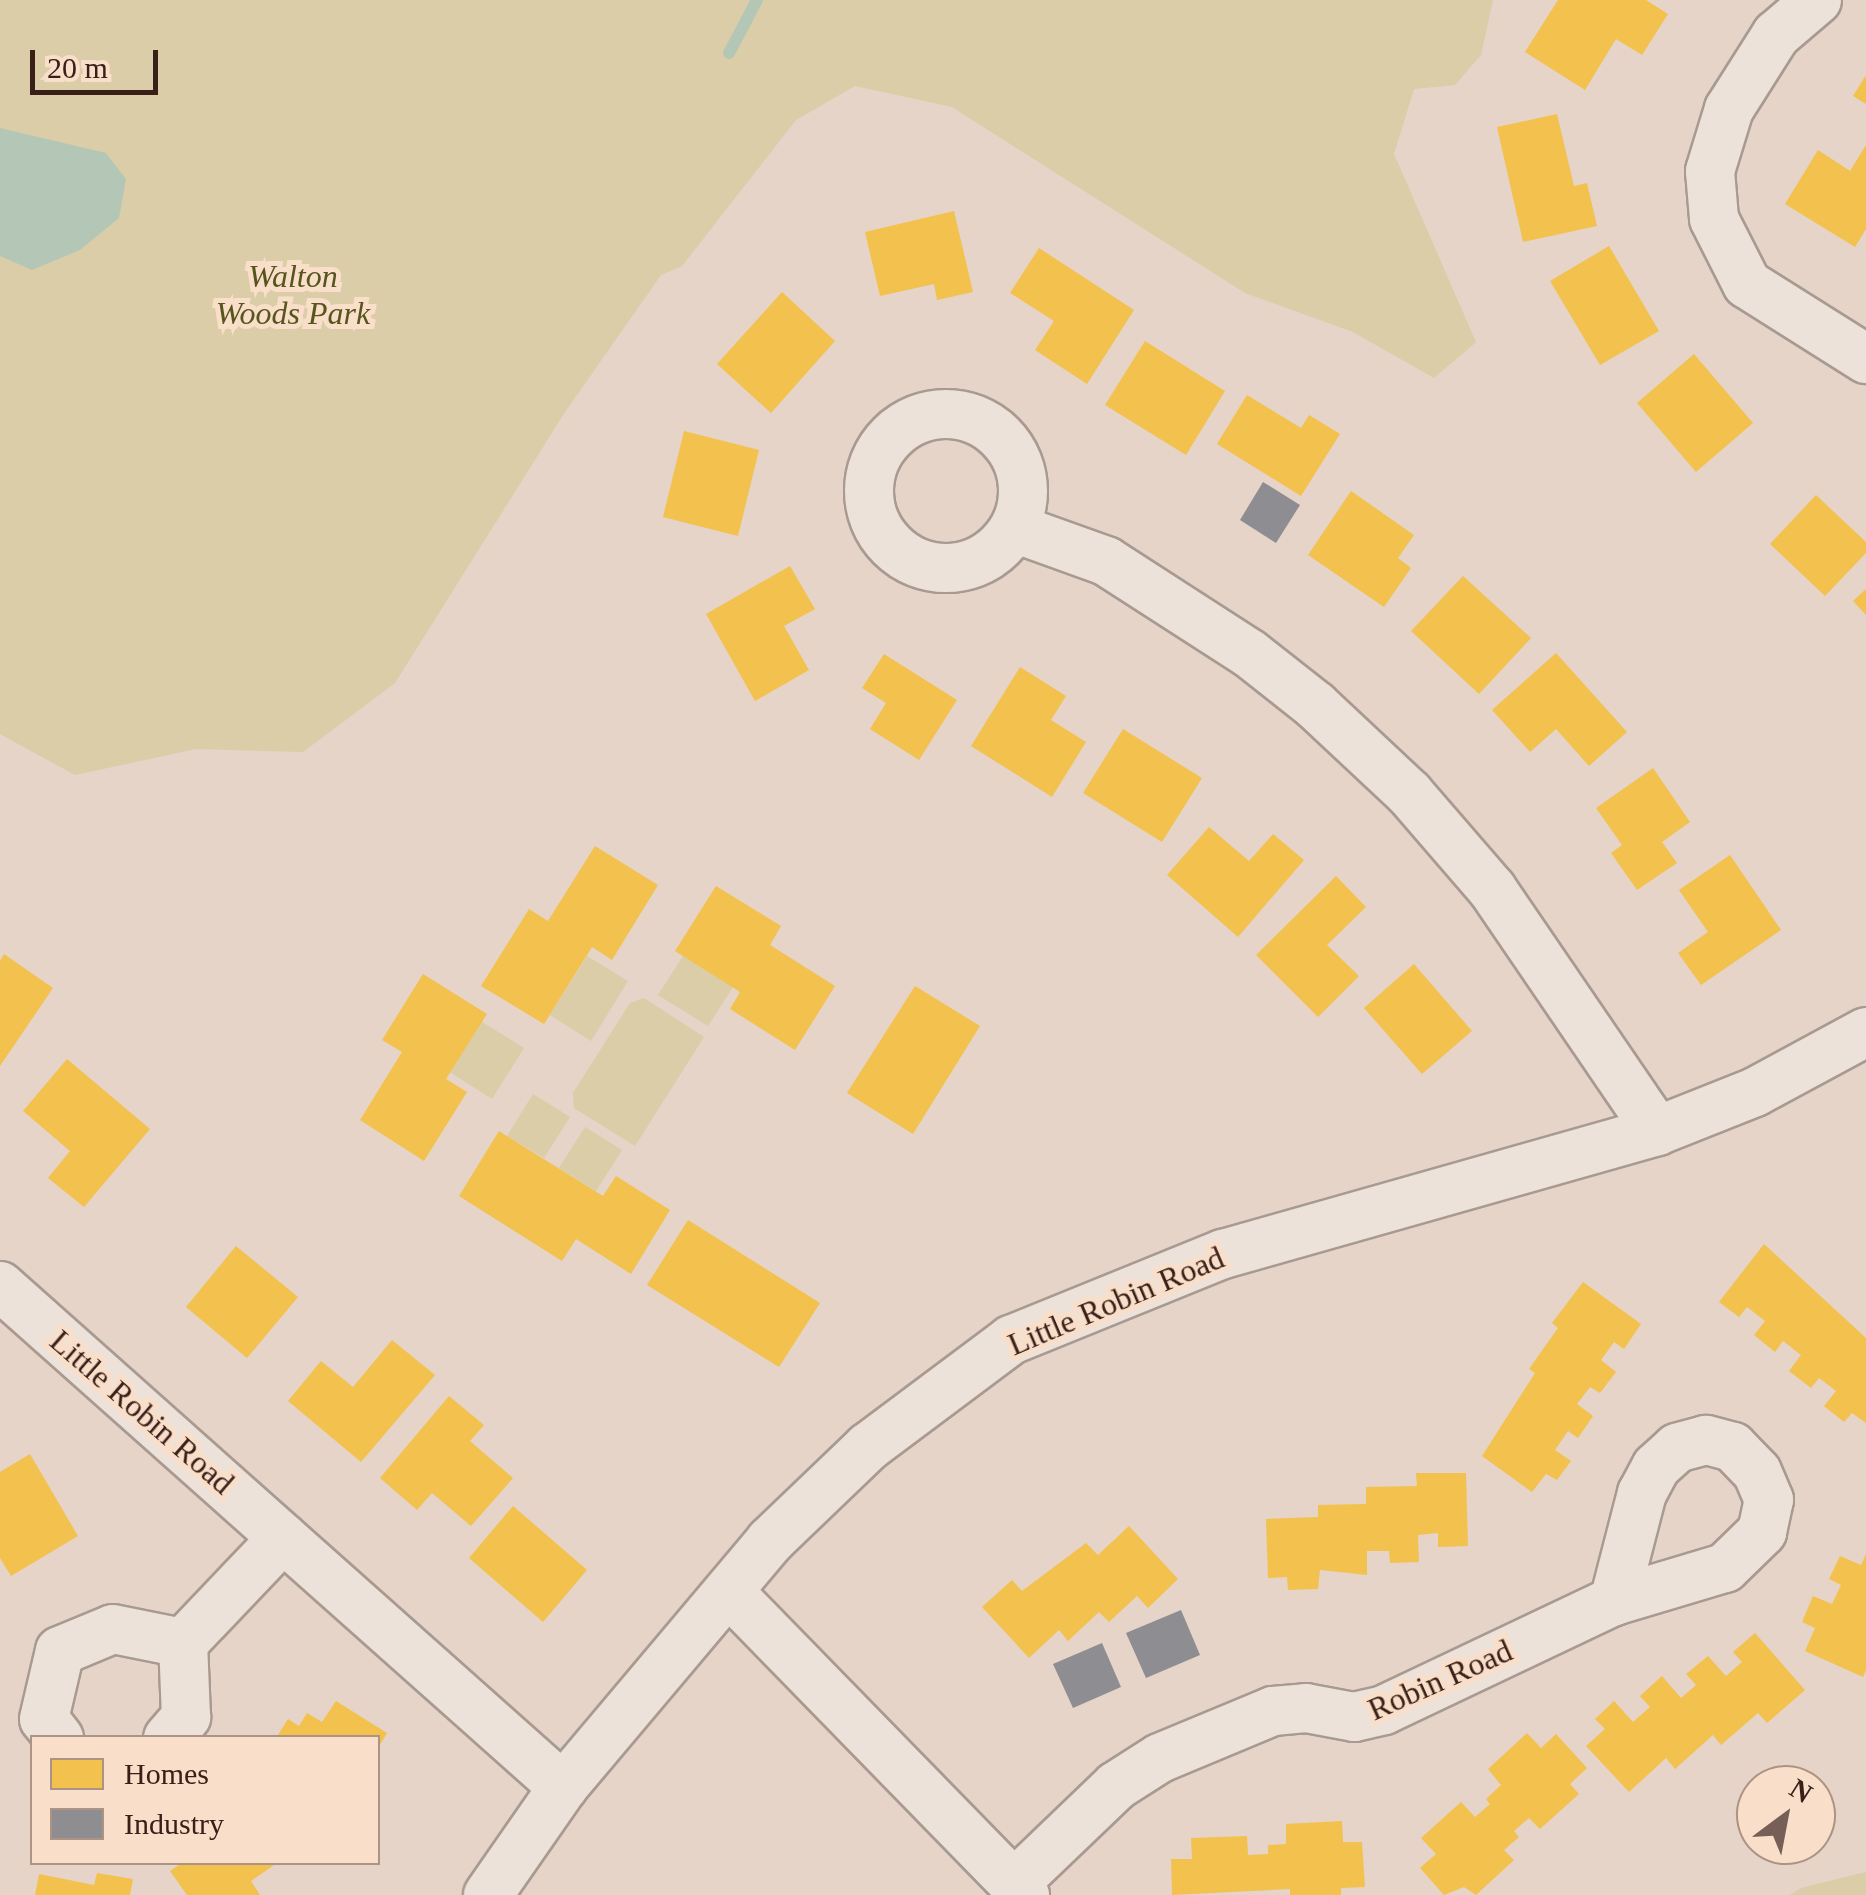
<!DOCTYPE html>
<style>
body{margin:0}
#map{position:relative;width:1866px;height:1895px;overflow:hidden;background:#e5d4c7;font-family:Georgia,serif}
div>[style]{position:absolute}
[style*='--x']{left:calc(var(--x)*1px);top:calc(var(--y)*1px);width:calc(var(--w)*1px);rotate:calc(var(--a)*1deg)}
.green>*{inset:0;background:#dacda7}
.water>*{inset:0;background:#b4c7b6}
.homes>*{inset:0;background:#f2c14e}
.industry>*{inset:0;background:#8d8d92}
.stream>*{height:12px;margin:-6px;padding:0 6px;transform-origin:6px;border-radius:6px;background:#b4c7b6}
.roads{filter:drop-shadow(2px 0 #a99a91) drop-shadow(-2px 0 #a99a91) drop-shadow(0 2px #a99a91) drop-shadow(0 -2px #a99a91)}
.minor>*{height:48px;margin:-24px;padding:0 24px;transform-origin:24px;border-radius:24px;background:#ece2da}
.minor>.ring{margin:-24px;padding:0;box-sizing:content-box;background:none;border:48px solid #ece2da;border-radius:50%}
span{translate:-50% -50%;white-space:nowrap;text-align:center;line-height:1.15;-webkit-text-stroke:10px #f9dfca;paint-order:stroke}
.park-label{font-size:32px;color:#56551e;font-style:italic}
.street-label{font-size:32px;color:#382019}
.legend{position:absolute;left:30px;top:1735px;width:350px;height:130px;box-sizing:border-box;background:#f9dfca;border:2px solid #ac9383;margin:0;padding:12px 18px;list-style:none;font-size:30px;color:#382019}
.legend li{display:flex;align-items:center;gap:20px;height:50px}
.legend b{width:50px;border:2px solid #ac9383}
.north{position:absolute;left:1736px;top:1765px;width:100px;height:100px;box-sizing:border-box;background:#f9dfca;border:2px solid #ac9383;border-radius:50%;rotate:32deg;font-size:28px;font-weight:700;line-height:40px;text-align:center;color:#382019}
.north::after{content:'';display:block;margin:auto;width:35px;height:45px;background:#755f56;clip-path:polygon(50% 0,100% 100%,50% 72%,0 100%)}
.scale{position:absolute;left:30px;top:50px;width:128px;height:45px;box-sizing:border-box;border:5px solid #382019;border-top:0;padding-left:12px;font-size:30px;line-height:35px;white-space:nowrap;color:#382019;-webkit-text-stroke:8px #f9dfca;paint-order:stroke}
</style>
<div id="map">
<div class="green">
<div style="clip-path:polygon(0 0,1493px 0,1481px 55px,1455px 85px,1414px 89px,1394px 154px,1476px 342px,1434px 378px,1353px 332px,1245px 293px,952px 107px,855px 86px,796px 120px,682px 266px,661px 275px,565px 412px,395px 683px,303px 752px,196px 749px,75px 775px,0 734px)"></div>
<div style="clip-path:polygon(587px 956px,628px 981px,591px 1041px,550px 1015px)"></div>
<div style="clip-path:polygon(683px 956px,733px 987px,708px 1026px,658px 995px)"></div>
<div style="clip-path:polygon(644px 998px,704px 1037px,635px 1146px,574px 1108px,573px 1093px,630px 1003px)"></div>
<div style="clip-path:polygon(482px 1022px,524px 1048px,492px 1099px,450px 1072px)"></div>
<div style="clip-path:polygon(533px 1094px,570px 1117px,544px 1158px,507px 1136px)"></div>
<div style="clip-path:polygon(585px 1127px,622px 1150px,596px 1191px,559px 1168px)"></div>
<div style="clip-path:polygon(1866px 1872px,1866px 1895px,1790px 1895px,1801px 1888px)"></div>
</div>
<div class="water">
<div style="clip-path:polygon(0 128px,106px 153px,126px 179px,119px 218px,80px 250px,32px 270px,0 256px)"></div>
</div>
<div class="homes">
<div style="clip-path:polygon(1558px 0,1646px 0,1668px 14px,1642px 55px,1616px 39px,1585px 90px,1525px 52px)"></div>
<div style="clip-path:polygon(1866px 75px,1866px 104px,1853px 96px)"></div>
<div style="clip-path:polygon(1557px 114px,1574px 186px,1587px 183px,1597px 226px,1523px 242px,1497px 127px)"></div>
<div style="clip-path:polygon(1866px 145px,1866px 229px,1855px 247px,1785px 204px,1818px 150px,1850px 171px)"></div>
<div style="clip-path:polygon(954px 211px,973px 292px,937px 300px,934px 284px,880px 296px,865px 232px)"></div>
<div style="clip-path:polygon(1609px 246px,1659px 331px,1600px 365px,1550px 281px)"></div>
<div style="clip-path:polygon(1039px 248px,1134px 310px,1087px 384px,1035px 350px,1054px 321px,1010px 293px)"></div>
<div style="clip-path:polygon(782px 292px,835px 341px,771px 413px,717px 364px)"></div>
<div style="clip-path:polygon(1145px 341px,1225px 391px,1186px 455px,1105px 405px)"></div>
<div style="clip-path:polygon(1694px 354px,1753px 423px,1696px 472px,1637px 403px)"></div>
<div style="clip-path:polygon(1247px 395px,1301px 428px,1309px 415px,1340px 434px,1301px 496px,1217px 444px)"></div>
<div style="clip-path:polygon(684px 431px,759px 450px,738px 536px,663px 517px)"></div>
<div style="clip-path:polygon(1351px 491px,1414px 535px,1398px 558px,1411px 568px,1384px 607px,1308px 555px)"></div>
<div style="clip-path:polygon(1816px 495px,1866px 542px,1866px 553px,1825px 596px,1770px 544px)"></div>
<div style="clip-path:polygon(790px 566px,815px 609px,784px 626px,809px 670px,755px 701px,706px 614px)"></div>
<div style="clip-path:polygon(1463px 576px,1531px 638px,1479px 694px,1411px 631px)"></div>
<div style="clip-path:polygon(1866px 589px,1866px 615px,1853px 601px)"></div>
<div style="clip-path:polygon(1556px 653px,1627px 732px,1589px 766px,1556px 729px,1530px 752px,1492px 710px)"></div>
<div style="clip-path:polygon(884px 654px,957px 700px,919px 760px,870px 729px,886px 703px,862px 688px)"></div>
<div style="clip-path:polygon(1020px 667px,1066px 696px,1051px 720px,1086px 742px,1052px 797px,971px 746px)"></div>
<div style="clip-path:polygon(1123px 729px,1202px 778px,1162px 842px,1083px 793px)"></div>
<div style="clip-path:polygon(1653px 768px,1690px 822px,1662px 842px,1677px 863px,1637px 890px,1611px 853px,1622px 845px,1596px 808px)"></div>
<div style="clip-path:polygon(1209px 827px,1249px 861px,1273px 834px,1304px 860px,1238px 937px,1167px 875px)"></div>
<div style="clip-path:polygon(595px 846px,658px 885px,612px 960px,592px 947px,544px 1024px,481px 986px,529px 909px,548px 921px)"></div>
<div style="clip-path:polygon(1730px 855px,1781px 930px,1701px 985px,1678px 953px,1708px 932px,1679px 890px)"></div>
<div style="clip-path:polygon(1336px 876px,1366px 907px,1327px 945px,1359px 976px,1318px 1017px,1256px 955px)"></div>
<div style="clip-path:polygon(716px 886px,781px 926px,770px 945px,835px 986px,795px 1050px,730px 1009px,740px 992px,675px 951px)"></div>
<div style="clip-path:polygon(4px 954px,53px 988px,0 1066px,0 961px)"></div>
<div style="clip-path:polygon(1414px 964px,1472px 1031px,1422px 1074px,1364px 1008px)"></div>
<div style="clip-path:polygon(423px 974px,487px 1014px,446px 1079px,467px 1092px,424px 1161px,360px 1120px,402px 1052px,382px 1040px)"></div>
<div style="clip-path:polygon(915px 986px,980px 1026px,913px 1134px,847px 1093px)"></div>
<div style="clip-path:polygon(67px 1059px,150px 1129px,84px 1207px,48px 1178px,70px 1151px,23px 1111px)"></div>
<div style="clip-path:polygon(499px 1131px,603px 1196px,616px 1176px,670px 1210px,631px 1274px,576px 1239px,562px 1261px,459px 1196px)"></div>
<div style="clip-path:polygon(688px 1220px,820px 1303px,779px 1367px,647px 1285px)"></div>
<div style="clip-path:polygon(1764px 1244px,1866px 1338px,1866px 1423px,1852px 1413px,1844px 1422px,1824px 1406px,1836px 1391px,1819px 1378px,1811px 1388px,1789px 1371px,1801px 1355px,1783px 1341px,1775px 1352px,1754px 1335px,1765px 1321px,1747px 1307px,1739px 1317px,1719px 1302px)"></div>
<div style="clip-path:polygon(236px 1246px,298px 1297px,247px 1358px,186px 1307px)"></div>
<div style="clip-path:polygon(1583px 1282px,1641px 1324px,1624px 1349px,1614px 1342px,1601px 1360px,1616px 1372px,1600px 1393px,1590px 1387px,1577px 1404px,1593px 1416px,1578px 1438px,1568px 1431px,1555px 1450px,1571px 1461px,1557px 1480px,1546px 1474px,1532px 1492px,1482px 1456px,1535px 1373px,1529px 1369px,1558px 1328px,1552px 1323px)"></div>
<div style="clip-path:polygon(392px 1340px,435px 1375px,361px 1462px,288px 1401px,321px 1361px,353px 1387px)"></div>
<div style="clip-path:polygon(449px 1396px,484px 1425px,470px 1441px,513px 1478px,471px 1526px,432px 1493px,417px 1510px,380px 1478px)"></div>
<div style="clip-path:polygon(30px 1454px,78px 1536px,11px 1576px,0 1558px,0 1472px)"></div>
<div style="clip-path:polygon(1416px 1473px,1466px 1473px,1468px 1546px,1438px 1547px,1438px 1533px,1418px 1535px,1419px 1562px,1390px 1563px,1389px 1551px,1367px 1551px,1367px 1575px,1320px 1570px,1318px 1589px,1288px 1590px,1287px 1577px,1268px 1578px,1266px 1519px,1318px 1517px,1318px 1505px,1366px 1504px,1366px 1487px,1417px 1486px)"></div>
<div style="clip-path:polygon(513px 1506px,587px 1570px,543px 1622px,469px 1558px)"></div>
<div style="clip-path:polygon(1129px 1526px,1178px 1579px,1148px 1608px,1137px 1596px,1109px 1622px,1099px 1612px,1068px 1641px,1059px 1630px,1029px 1658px,982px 1607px,1012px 1580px,1022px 1591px,1086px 1543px,1098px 1555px)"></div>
<div style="clip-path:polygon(1866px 1554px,1866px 1670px,1863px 1677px,1805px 1651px,1815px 1628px,1802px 1622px,1813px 1596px,1832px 1604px,1841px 1585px,1829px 1579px,1840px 1556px,1861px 1565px)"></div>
<div style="clip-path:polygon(1755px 1633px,1805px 1690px,1767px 1723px,1758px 1713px,1721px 1745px,1713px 1735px,1675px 1769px,1666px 1758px,1629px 1792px,1586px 1746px,1605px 1729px,1595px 1719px,1614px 1701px,1633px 1722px,1650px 1707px,1640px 1696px,1662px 1676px,1681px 1698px,1696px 1685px,1686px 1674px,1708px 1656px,1726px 1676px,1742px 1662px,1733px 1652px)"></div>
<div style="clip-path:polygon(336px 1701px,387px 1733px,378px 1748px,378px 1738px,276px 1738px,288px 1719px,299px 1726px,307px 1713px,322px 1722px)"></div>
<div style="clip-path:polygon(1527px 1733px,1541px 1748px,1556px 1734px,1587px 1768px,1570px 1784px,1579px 1794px,1540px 1829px,1529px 1818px,1514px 1831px,1519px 1837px,1504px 1850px,1514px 1860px,1476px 1895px,1464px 1887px,1444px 1895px,1420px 1868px,1436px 1854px,1421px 1838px,1461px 1802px,1475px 1817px,1490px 1804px,1486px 1799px,1501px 1785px,1488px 1769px)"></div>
<div style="clip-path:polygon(1342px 1821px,1343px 1842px,1362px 1842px,1365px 1887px,1341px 1888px,1341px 1895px,1290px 1895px,1290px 1889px,1172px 1895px,1171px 1859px,1192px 1859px,1191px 1838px,1247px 1836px,1248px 1855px,1268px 1854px,1268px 1845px,1286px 1844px,1286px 1824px)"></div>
<div style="clip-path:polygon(183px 1862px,272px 1862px,274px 1865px,251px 1881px,260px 1895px,187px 1895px,170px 1871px)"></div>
<div style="clip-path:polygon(97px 1873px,133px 1879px,130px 1895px,35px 1895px,39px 1874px,94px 1885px)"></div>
</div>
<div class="industry">
<div style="clip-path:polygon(1263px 482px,1300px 505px,1276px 543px,1240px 520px)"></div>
<div style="clip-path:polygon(1181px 1610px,1200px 1655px,1146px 1678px,1126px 1633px)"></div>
<div style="clip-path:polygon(1102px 1643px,1121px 1687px,1073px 1708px,1053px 1664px)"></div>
</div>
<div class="stream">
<div style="--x:729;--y:53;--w:60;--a:-62.2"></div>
</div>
<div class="roads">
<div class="minor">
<div style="--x:1817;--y:0;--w:54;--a:139.5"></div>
<div style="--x:1776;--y:35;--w:88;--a:122.4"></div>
<div style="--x:1729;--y:109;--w:65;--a:107"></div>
<div style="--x:1710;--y:171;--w:48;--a:85.2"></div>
<div style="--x:1714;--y:219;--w:73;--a:63.1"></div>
<div style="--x:1747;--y:284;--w:141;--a:32.2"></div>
<div class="ring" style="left:869px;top:414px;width:106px;height:106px"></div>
<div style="--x:1014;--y:528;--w:98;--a:19.7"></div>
<div style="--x:1106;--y:561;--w:170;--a:32.8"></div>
<div style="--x:1249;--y:653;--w:85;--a:38.3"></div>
<div style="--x:1316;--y:706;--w:127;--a:43.1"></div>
<div style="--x:1409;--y:793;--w:127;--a:49.2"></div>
<div style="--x:1492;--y:889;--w:293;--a:55.7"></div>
<div style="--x:0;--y:1286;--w:754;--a:41.67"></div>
<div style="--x:729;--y:1592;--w:424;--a:45.7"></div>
<div style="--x:59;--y:1738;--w:24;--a:-128"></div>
<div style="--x:44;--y:1719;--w:70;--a:-76.8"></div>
<div style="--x:60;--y:1651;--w:57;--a:-22.5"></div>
<div style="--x:113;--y:1629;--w:71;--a:11.3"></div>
<div style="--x:168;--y:1738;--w:28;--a:-49"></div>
<div style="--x:186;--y:1717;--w:74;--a:-92.3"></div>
<div style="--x:183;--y:1643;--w:145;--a:-46.4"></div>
<div style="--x:1015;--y:1883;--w:140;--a:-43.8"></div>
<div style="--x:1116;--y:1786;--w:52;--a:-32.5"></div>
<div style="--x:1160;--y:1758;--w:122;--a:-22.6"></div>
<div style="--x:1273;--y:1711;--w:33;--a:-5"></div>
<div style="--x:1306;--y:1708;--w:49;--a:10.6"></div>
<div style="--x:1354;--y:1717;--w:31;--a:-13"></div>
<div style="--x:1384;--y:1710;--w:255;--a:-25.4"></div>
<div style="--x:1614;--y:1601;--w:116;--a:-16.6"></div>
<div style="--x:1725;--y:1568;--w:52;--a:-44.2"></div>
<div style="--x:1762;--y:1532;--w:33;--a:-78"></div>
<div style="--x:1769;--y:1500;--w:30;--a:-113"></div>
<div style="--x:1757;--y:1472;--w:35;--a:-134"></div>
<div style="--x:1733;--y:1447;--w:28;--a:-165"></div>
<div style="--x:1706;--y:1440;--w:30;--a:165"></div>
<div style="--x:1677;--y:1448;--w:28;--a:138"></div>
<div style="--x:1656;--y:1467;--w:30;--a:118"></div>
<div style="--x:1642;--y:1493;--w:112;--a:104.5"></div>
<div style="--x:488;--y:1895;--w:131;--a:-55.2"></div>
<div style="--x:563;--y:1787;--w:322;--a:-49.9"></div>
<div style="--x:770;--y:1541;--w:136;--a:-43.8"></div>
<div style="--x:868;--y:1447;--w:179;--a:-36.8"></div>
<div style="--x:1011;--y:1340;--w:229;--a:-22.1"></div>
<div style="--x:1223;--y:1254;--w:451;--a:-15.8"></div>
<div style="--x:1657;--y:1131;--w:105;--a:-21.7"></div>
<div style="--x:1755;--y:1092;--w:126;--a:-28.4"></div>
</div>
</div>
<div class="park-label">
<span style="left:293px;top:295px">Walton<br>Woods Park</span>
</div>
<div class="street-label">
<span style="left:1116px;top:1301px;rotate:-23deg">Little Robin Road</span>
<span style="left:142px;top:1412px;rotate:41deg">Little Robin Road</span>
<span style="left:1440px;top:1680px;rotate:-24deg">Robin Road</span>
</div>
<ul class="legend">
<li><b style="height:28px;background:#f2c14e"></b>Homes</li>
<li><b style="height:28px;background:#8d8d92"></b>Industry</li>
</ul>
<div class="north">N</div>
<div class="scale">20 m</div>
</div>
